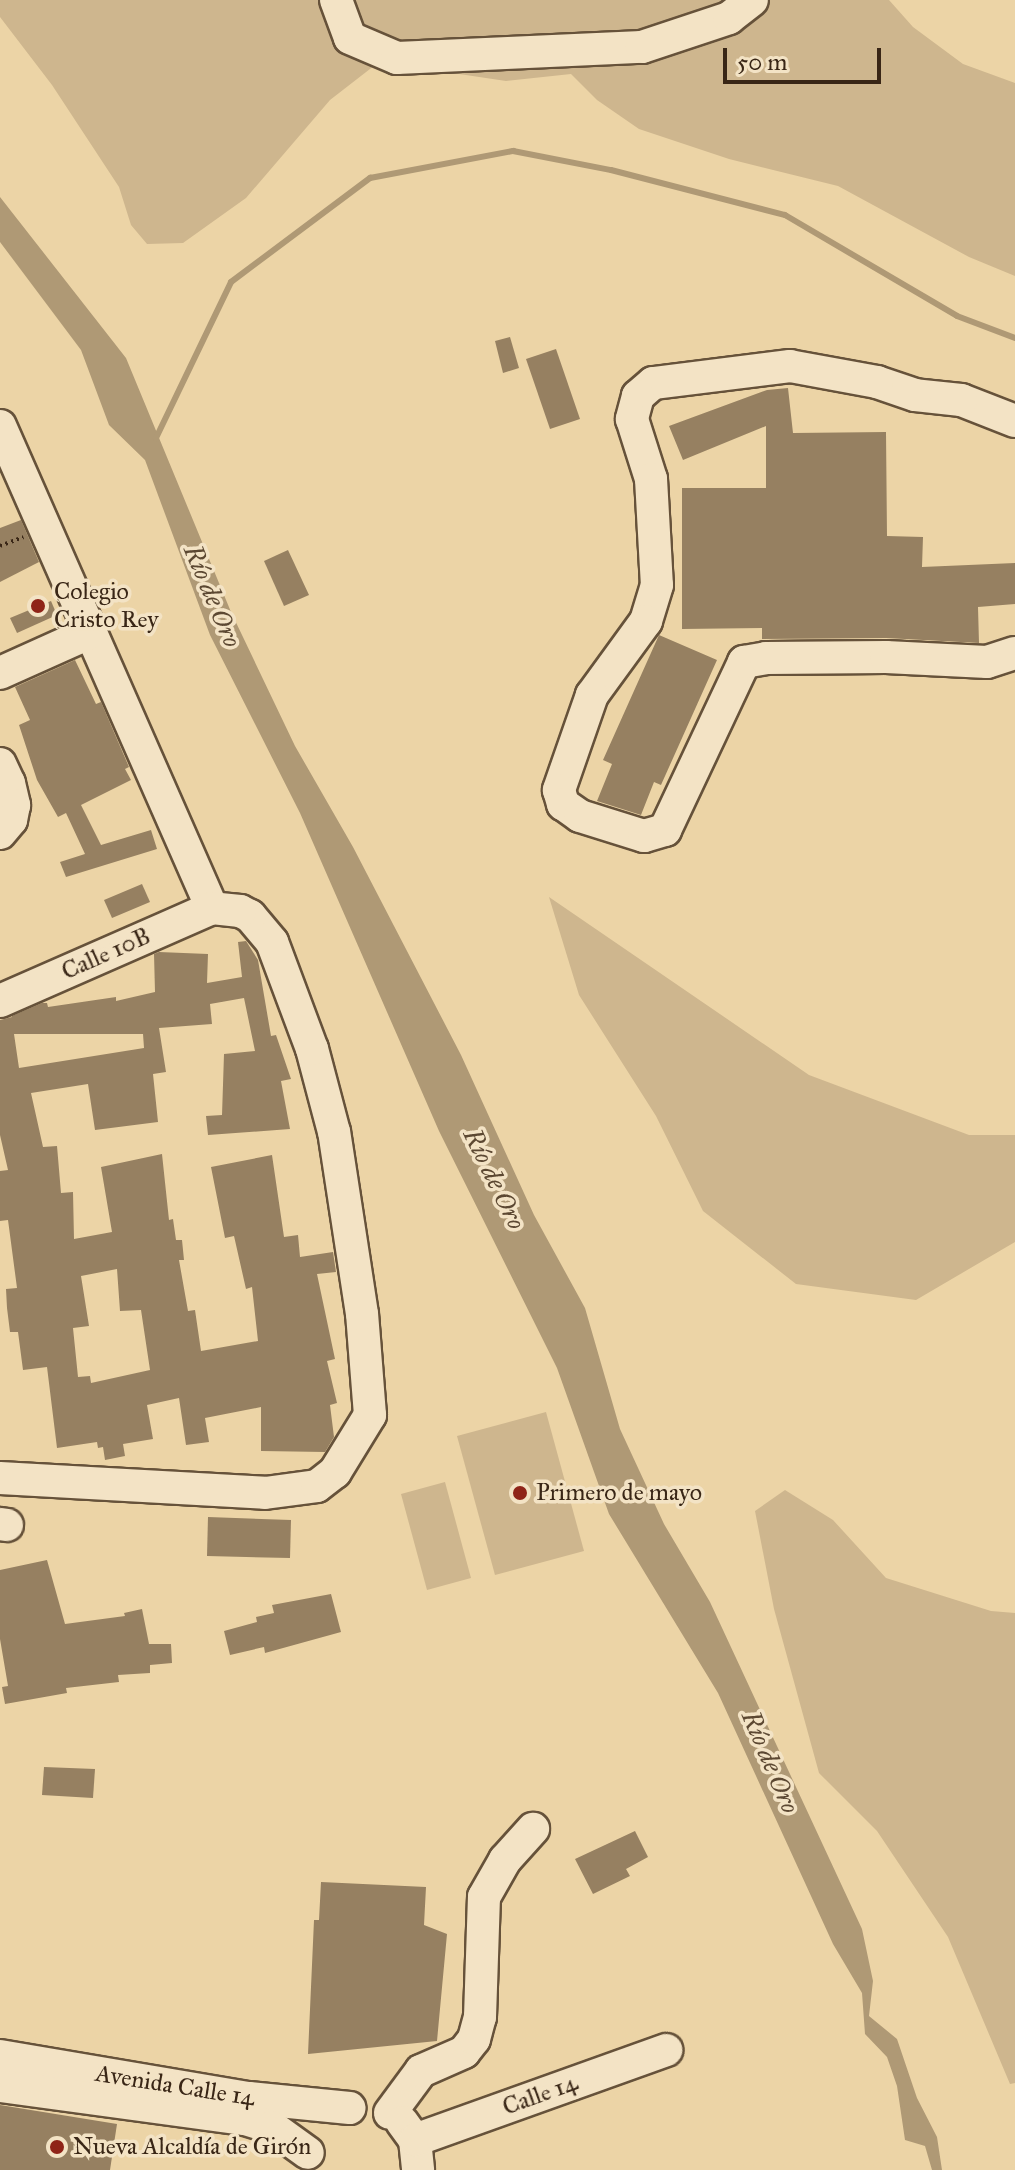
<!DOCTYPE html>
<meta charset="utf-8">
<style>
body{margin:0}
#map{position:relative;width:1015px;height:2170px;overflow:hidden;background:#ecd4a6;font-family:"IM FELL Great Primer",serif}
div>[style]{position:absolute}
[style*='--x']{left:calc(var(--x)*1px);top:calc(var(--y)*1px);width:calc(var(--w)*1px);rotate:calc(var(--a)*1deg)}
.green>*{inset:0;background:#ceb68e}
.water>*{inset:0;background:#af9975}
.stream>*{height:6px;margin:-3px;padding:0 3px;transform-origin:3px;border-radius:3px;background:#af9975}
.building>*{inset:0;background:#968061}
.path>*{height:4px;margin-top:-2px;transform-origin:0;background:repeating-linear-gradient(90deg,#392616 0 2px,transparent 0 6px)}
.roads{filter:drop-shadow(2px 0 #66523a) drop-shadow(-2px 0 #66523a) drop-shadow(0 2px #66523a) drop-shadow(0 -2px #66523a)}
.minor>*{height:32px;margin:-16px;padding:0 16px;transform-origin:16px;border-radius:16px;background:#f3e3c5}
.dots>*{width:22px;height:22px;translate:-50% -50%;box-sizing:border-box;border:4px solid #f3e3c5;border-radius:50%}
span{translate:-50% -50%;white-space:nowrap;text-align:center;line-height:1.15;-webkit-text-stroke:7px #f3e3c5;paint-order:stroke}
.poi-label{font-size:24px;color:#392616}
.left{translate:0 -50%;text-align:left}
.street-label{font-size:24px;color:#392616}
.water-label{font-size:26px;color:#5c4832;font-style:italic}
.scale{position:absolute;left:723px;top:48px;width:158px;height:36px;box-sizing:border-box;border:4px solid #392616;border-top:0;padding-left:10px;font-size:24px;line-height:28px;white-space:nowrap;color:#392616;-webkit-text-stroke:6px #f3e3c5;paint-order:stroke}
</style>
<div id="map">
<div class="green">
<div style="clip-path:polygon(0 0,889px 0,913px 27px,963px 64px,1015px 83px,1015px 276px,969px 257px,838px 186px,729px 159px,639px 129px,597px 100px,571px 74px,506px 81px,379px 62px,330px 100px,246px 198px,183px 243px,147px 244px,131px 225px,119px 187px,52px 85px,0 17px)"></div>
<div style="clip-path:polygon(549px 897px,809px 1075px,969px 1135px,1015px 1135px,1015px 1242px,916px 1300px,796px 1284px,703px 1211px,656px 1116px,579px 995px)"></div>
<div style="clip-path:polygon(546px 1412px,584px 1551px,495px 1575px,457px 1436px)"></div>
<div style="clip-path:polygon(445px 1482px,471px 1578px,427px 1590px,401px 1494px)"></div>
<div style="clip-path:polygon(785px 1490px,833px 1520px,886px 1578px,991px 1611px,1015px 1613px,1015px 2083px,1010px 2084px,948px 1937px,877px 1831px,819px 1773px,774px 1609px,755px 1511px)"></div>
</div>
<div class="water">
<div style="clip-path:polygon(0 197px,126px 358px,231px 612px,295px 746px,353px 847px,461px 1055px,534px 1215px,585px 1308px,620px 1429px,664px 1524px,710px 1602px,862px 1929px,873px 1981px,869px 2016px,897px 2039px,917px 2098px,937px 2137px,942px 2170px,932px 2170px,925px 2146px,905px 2140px,897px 2086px,887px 2057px,865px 2034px,862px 1993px,833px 1944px,718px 1693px,609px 1514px,557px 1368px,439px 1131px,300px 813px,210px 635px,145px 460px,109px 425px,81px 350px,0 242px)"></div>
</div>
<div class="stream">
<div style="--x:156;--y:438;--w:173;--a:-64.3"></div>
<div style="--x:231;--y:282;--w:174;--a:-36.8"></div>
<div style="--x:370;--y:178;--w:146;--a:-10.7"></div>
<div style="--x:513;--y:151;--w:100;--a:11"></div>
<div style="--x:611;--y:170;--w:180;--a:14.5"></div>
<div style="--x:785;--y:215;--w:199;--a:30.4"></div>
<div style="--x:957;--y:316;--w:62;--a:20.8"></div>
</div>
<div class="building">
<div style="clip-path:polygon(510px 337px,519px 368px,503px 373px,495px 341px)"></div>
<div style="clip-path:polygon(556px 349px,580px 419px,550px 429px,526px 359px)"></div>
<div style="clip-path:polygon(788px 388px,793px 433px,886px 432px,887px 536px,923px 537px,922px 567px,1015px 563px,1015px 604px,978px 607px,979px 643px,886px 638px,762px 639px,762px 628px,682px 629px,682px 488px,766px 488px,766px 426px,683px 460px,669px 426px,767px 390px)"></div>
<div style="clip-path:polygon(21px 520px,39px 562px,0 582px,0 528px)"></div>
<div style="clip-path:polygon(288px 550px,309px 595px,284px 606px,264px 561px)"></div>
<div style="clip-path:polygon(51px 601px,57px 615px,17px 633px,10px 618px)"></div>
<div style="clip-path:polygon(659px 635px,717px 660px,661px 785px,654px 782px,641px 815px,597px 801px,612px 764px,603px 760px)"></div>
<div style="clip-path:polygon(75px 660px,96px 704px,101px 702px,129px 767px,125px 769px,131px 780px,81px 805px,101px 845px,151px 830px,157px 849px,66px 877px,60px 862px,85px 854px,66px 813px,58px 817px,37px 780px,19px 725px,30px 720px,15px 687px)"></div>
<div style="clip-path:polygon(142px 884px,150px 902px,112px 918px,104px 900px)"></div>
<div style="clip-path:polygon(evenodd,246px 941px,258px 960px,271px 1036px,276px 1035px,291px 1079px,281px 1081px,290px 1129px,208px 1135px,206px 1116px,222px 1115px,224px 1054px,255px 1051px,244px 998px,210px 1004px,212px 1024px,159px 1028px,166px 1072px,153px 1074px,158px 1122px,95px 1130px,88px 1084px,31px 1093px,43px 1147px,57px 1146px,61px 1193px,73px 1192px,74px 1239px,112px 1232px,101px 1167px,162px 1154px,169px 1220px,173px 1219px,176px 1240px,182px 1240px,184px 1260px,179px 1260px,188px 1311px,195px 1310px,201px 1351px,258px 1341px,252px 1287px,246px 1289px,234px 1236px,225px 1238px,211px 1167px,272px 1155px,284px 1237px,298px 1235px,300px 1257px,333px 1252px,336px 1272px,317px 1274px,335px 1359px,327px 1361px,337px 1403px,330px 1405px,334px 1437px,325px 1452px,261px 1451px,261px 1407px,205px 1418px,209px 1442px,186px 1445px,179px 1398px,147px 1405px,153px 1439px,123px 1444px,125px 1456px,105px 1460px,103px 1447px,98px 1448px,97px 1442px,57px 1448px,47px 1367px,23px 1370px,18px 1332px,10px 1332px,7px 1308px,6px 1289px,17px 1288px,8px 1220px,0 1221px,0 1171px,8px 1170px,0 1135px,0 1020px,12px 1017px,12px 1020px,12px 1016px,42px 1003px,47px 1003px,48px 1007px,116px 997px,116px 1001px,155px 992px,154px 954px,159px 952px,208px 954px,207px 983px,242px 977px,238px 942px,246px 941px,14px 1034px,143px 1034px,144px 1048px,19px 1068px,14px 1034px,246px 941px,117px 1269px,120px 1311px,141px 1310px,150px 1370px,91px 1383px,90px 1376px,78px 1377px,73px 1328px,89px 1326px,81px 1276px,117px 1269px)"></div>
<div style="clip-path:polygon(208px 1517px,291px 1520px,290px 1558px,207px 1556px)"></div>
<div style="clip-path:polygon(47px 1560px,65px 1624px,125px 1616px,124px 1613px,142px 1609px,149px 1644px,171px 1644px,172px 1663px,150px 1665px,150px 1673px,118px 1675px,119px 1682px,66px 1688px,67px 1693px,5px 1704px,2px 1687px,8px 1686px,0 1639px,0 1570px)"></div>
<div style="clip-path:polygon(331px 1594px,341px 1632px,265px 1653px,264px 1647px,230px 1655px,224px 1631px,257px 1622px,256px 1617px,274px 1613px,272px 1605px)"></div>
<div style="clip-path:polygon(44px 1767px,95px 1769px,93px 1798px,42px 1795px)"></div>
<div style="clip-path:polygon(635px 1831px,648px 1857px,626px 1869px,630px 1876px,593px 1894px,575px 1859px)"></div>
<div style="clip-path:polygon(321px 1882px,426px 1887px,424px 1925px,447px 1934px,437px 2041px,308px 2054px,314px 1920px,319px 1920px)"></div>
<div style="clip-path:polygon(0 2105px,117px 2124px,110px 2170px,0 2170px)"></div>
</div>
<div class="path">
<div style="--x:0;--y:546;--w:25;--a:-21"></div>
</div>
<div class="roads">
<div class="minor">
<div style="--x:336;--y:0;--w:40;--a:69.8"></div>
<div style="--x:350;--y:38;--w:51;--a:23.1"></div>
<div style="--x:397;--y:58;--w:245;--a:-2.6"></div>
<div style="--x:642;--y:47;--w:92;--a:-18.4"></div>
<div style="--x:729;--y:18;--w:29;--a:-38"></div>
<div style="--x:1015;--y:421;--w:58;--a:-158.7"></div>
<div style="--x:961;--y:400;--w:46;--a:-173.8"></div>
<div style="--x:915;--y:395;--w:40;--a:-161.1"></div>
<div style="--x:877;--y:382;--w:88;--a:-169.6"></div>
<div style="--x:790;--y:366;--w:138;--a:172.9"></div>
<div style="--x:653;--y:383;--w:20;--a:139"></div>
<div style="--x:638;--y:396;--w:24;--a:105"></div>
<div style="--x:632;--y:419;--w:63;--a:72.4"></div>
<div style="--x:651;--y:479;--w:106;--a:86.8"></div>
<div style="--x:657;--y:585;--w:38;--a:107"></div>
<div style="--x:646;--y:621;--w:92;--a:126.1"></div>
<div style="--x:592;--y:695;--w:101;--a:109.2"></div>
<div style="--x:559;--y:790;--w:15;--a:74"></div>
<div style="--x:563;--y:804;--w:21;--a:35"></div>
<div style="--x:580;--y:816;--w:67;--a:17.4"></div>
<div style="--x:644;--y:836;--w:22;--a:-16"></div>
<div style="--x:665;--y:830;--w:186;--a:-64.8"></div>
<div style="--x:744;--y:662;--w:22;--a:-10"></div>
<div style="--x:766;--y:658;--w:120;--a:-0.5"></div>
<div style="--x:886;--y:657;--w:101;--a:2.8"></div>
<div style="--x:987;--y:662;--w:29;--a:-18"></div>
<div style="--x:0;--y:426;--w:527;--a:66.26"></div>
<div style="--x:0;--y:673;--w:98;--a:-24.2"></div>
<div style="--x:0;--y:764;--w:21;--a:65"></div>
<div style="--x:9;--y:783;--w:23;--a:77"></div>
<div style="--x:14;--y:805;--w:15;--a:101"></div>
<div style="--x:11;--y:820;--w:17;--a:130"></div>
<div style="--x:0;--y:1001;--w:232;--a:-23.7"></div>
<div style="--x:0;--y:1478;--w:265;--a:3.2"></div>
<div style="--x:265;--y:1493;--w:52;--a:-7.7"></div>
<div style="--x:317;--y:1486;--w:23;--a:-38"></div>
<div style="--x:335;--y:1472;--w:67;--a:-58.4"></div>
<div style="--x:370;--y:1415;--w:101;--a:-94.5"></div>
<div style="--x:362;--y:1314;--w:184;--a:-98.7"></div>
<div style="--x:334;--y:1132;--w:86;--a:-104.8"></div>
<div style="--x:312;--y:1049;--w:114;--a:-110.5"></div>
<div style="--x:272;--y:942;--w:34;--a:-130"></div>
<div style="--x:250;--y:916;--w:11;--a:-153"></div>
<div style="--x:240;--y:911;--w:28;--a:-174"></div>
<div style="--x:0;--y:1524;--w:7;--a:8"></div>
<div style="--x:0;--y:2056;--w:253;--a:9.6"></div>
<div style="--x:249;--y:2098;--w:101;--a:5.7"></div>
<div style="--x:0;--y:2086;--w:247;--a:7.7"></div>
<div style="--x:245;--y:2119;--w:28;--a:17"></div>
<div style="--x:272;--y:2127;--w:44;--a:35.8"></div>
<div style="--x:390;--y:2113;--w:52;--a:-53.6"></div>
<div style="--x:421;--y:2071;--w:47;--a:-23.8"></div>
<div style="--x:464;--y:2052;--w:16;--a:-52"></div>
<div style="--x:474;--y:2039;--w:23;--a:-75"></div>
<div style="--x:480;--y:2017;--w:120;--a:-88.1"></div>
<div style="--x:484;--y:1897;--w:43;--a:-60.4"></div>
<div style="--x:505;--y:1860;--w:42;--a:-47.9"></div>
<div style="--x:402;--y:2122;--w:22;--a:54"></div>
<div style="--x:415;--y:2140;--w:30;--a:84"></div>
<div style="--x:415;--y:2140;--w:267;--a:-19.7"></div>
</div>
</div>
<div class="dots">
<div style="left:38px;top:606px;background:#8f2418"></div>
<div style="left:520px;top:1493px;background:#8f2418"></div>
<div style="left:57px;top:2147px;background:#8f2418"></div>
</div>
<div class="poi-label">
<span class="left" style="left:54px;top:606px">Colegio<br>Cristo Rey</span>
<span class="left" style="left:536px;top:1493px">Primero de mayo</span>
<span class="left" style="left:73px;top:2147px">Nueva Alcaldía de Girón</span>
</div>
<div class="street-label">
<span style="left:106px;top:954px;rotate:-24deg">Calle 10B</span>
<span style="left:175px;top:2086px;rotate:9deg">Avenida Calle 14</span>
<span style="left:540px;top:2095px;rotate:-20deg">Calle 14</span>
</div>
<div class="water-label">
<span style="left:212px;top:596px;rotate:67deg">Río de Oro</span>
<span style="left:494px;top:1179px;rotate:64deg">Río de Oro</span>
<span style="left:770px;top:1762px;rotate:67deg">Río de Oro</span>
</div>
<div class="scale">50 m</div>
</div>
